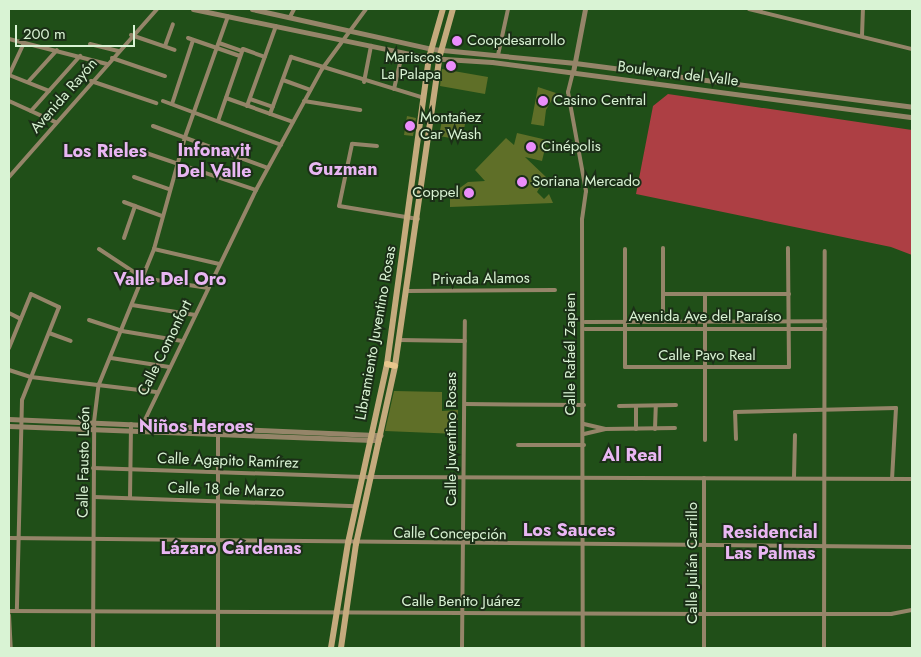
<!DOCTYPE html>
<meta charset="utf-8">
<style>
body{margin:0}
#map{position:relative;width:921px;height:657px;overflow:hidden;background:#204f18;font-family:Jost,sans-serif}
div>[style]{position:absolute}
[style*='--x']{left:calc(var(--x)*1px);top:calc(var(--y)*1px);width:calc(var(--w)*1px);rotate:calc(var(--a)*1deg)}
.green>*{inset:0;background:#ad3f44}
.building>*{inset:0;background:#5f6f28}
.minor>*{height:4px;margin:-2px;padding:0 2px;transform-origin:2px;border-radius:2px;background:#958569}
.tertiary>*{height:5px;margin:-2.5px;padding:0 2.5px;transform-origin:2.5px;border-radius:2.5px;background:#958569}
.secondary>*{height:5.5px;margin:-2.75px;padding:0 2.75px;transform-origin:2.75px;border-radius:2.75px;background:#c4aa7d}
.primary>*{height:6px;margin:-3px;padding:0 3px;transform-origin:3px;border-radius:3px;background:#e7c68c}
.dots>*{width:14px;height:14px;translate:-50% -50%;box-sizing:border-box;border:2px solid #1b2f17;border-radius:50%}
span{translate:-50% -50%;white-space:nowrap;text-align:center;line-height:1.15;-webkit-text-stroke:4px #1b2f17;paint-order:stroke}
.poi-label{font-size:15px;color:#d9f3d4}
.left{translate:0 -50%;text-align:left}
.right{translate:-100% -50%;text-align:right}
.street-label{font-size:15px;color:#d9f3d4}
.quarter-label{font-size:18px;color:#e9b6f3;font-weight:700}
.frame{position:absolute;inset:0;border:10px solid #d9f3d4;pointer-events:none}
.scale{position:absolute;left:15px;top:25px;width:120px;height:22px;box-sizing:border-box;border:2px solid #d9f3d4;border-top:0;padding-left:6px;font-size:15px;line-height:18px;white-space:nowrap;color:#d9f3d4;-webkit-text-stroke:4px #1b2f17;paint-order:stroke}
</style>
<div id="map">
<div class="green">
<div style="clip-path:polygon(668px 94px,912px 130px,912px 255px,891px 247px,636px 194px,653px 106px)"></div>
</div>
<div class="building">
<div style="clip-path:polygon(442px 69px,488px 77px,485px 94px,440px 86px)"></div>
<div style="clip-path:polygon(538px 87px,556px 93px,546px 110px,544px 126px,531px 124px)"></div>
<div style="clip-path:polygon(407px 116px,416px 118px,413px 136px,404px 135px)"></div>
<div style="clip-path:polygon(442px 120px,465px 124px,462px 140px,439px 136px)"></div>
<div style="clip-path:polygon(517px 133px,547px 140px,542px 161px,525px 157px,546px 177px,537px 192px,544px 199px,549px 194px,553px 203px,450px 207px,450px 195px,468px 182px,485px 181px,475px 170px,506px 138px,514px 145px)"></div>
<div style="clip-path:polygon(394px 391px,442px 392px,442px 411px,458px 410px,458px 434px,385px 431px)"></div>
</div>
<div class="minor">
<div style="--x:749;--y:9;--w:168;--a:13.8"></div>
<div style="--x:290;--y:17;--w:9;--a:-63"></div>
<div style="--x:131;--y:35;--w:46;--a:18.8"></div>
<div style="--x:862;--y:36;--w:27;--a:-88"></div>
<div style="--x:188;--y:38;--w:55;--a:19.1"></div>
<div style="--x:9;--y:39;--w:101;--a:14.3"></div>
<div style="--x:219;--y:43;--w:24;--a:19"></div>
<div style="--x:90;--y:44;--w:29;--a:14"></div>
<div style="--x:165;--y:46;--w:23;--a:-70"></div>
<div style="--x:498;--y:55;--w:47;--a:-77.7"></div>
<div style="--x:112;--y:58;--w:56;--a:18.8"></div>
<div style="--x:573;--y:72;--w:21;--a:104"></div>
<div style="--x:568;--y:92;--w:101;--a:79.7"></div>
<div style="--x:586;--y:191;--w:28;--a:98"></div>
<div style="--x:582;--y:219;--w:429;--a:89.9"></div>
<div style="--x:9;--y:75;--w:43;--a:21.8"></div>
<div style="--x:9;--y:75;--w:35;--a:-65"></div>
<div style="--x:283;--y:80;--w:29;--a:20"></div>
<div style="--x:91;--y:81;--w:69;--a:18.7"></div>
<div style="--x:28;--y:82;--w:43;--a:-47.8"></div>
<div style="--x:364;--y:82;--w:37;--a:-79"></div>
<div style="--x:394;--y:89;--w:37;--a:-77"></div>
<div style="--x:226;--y:98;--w:71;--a:19.7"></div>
<div style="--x:250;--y:99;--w:24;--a:19"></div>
<div style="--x:9;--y:101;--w:51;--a:24.5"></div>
<div style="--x:163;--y:101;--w:126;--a:20.4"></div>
<div style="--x:304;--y:101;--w:57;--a:9.1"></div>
<div style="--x:172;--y:104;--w:67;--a:-71.8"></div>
<div style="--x:247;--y:106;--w:85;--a:-70.1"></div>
<div style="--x:31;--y:111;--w:74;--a:-48.3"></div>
<div style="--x:270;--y:114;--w:61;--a:-69.8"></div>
<div style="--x:291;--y:57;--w:139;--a:17.1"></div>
<div style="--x:218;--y:121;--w:76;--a:-70.9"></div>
<div style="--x:243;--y:49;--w:23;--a:20"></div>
<div style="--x:153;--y:126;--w:122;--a:20.1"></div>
<div style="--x:377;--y:146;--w:25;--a:-175"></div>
<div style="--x:352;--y:144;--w:63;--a:101.8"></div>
<div style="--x:339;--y:206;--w:80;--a:9.3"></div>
<div style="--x:143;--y:152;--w:119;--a:18.6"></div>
<div style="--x:9;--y:177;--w:224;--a:-48.6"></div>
<div style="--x:134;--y:177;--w:37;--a:19"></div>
<div style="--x:124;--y:202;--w:40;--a:20.2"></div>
<div style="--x:124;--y:238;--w:34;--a:-71"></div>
<div style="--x:99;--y:249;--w:53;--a:33.4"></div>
<div style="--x:143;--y:278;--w:66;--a:8.7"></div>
<div style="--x:154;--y:249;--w:67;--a:13"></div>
<div style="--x:625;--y:249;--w:118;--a:90"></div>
<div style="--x:625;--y:367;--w:164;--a:0"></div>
<div style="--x:789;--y:367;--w:119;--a:-90.5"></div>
<div style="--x:407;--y:291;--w:148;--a:-0.4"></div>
<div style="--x:663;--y:294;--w:126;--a:0"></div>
<div style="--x:132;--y:305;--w:64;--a:9"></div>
<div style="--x:9;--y:313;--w:13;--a:27"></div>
<div style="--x:89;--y:320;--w:35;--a:18"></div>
<div style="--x:122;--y:331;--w:61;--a:9.5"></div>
<div style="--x:585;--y:322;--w:240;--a:-0.2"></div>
<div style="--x:663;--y:322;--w:74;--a:-90"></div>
<div style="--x:585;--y:329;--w:240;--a:0"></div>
<div style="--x:49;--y:333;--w:23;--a:20"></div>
<div style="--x:399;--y:340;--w:66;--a:0.9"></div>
<div style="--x:9;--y:348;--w:58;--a:-67.8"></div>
<div style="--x:31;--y:294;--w:31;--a:25"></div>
<div style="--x:59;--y:307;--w:100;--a:111.7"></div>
<div style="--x:22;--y:400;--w:210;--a:91.4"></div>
<div style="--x:111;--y:358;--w:59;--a:8.8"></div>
<div style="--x:9;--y:370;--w:23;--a:18"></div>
<div style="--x:31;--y:377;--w:126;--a:6.8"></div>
<div style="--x:465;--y:404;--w:119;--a:0.5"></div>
<div style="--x:619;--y:406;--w:57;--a:-1"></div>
<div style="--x:584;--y:424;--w:22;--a:13"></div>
<div style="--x:605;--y:429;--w:70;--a:-0.8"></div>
<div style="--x:636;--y:429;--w:23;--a:-90"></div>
<div style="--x:655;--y:429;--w:23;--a:-88"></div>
<div style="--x:140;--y:430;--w:267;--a:-64.2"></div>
<div style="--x:256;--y:190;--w:138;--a:-61.4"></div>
<div style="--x:322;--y:69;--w:74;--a:-53.7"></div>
<div style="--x:584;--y:434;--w:22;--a:-13"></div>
<div style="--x:736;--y:439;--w:27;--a:-92"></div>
<div style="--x:735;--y:412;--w:161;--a:-1.4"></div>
<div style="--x:896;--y:408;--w:71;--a:93.2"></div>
<div style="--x:705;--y:440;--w:146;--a:-90"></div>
<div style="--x:518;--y:445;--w:66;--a:0"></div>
<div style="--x:93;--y:468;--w:277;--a:1.9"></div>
<div style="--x:370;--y:477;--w:542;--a:0.21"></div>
<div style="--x:794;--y:478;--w:43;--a:-88.7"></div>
<div style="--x:94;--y:497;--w:262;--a:2"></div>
<div style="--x:130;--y:498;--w:74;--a:-89.2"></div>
<div style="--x:9;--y:538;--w:903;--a:0.57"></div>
<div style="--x:9;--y:611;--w:695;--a:0.25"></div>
<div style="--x:704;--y:614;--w:187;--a:0"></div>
<div style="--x:891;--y:614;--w:21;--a:-11"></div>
<div style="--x:9;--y:615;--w:33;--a:87"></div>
<div style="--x:93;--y:648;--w:226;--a:-89.7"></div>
<div style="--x:94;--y:422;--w:38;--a:-83"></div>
<div style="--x:99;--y:384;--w:146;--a:-67.8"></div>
<div style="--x:154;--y:249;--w:116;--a:-74.5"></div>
<div style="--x:185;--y:137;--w:128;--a:-70.4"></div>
<div style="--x:218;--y:648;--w:217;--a:-90"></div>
<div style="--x:462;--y:648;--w:327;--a:-89.5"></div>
<div style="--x:704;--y:648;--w:170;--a:-90"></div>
<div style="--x:824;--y:648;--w:397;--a:-89.9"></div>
</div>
<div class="tertiary">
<div style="--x:193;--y:9;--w:241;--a:11.7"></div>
<div style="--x:429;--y:58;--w:63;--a:3.6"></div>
<div style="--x:492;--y:62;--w:424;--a:7.5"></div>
<div style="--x:252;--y:9;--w:184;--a:12.5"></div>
<div style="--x:432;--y:49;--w:144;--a:5.6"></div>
<div style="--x:575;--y:63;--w:340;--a:7.4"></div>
<div style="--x:573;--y:72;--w:64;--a:-79.2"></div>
<div style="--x:9;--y:419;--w:372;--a:2.5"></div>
<div style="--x:9;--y:426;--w:370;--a:2.2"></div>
</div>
<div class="secondary">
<div style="--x:331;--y:648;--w:106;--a:-80.8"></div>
<div style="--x:348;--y:543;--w:183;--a:-77.7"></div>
<div style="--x:387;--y:364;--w:309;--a:-82.2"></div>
<div style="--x:429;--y:58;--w:51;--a:-74.1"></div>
<div style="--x:341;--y:648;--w:105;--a:-81.8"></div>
<div style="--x:356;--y:544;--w:182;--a:-77.6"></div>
<div style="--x:395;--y:366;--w:310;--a:-81.8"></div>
<div style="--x:439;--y:59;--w:52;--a:-74.4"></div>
</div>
<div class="primary">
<div style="--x:387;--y:364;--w:8;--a:14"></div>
</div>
<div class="dots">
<div style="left:457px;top:41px;background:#eb8dfc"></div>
<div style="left:451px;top:66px;background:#eb8dfc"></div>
<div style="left:543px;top:101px;background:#eb8dfc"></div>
<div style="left:410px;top:126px;background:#eb8dfc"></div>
<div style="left:531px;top:147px;background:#eb8dfc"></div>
<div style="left:522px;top:182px;background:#eb8dfc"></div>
<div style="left:469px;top:193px;background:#eb8dfc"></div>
</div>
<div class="poi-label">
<span class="left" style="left:467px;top:41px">Coopdesarrollo</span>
<span class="right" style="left:441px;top:66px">Mariscos<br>La Palapa</span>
<span class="left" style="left:553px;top:101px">Casino Central</span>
<span class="left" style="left:420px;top:126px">Montañez<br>Car Wash</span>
<span class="left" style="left:541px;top:147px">Cinépolis</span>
<span class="left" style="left:532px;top:182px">Soriana Mercado</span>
<span class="right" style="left:459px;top:193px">Coppel</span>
</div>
<div class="street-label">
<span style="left:678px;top:74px;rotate:7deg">Boulevard del Valle</span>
<span style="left:64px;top:96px;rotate:-49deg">Avenida Rayón</span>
<span style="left:481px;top:279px;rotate:-1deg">Privada Alamos</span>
<span style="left:705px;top:317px">Avenida Ave del Paraíso</span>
<span style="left:376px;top:333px;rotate:-80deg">Libramiento Juventino Rosas</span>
<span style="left:165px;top:348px;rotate:-64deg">Calle Comonfort</span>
<span style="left:571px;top:354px;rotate:-90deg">Calle Rafaél Zapien</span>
<span style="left:707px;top:356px">Calle Pavo Real</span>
<span style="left:452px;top:439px;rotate:-90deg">Calle Juventino Rosas</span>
<span style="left:228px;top:461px;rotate:2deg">Calle Agapito Ramírez</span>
<span style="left:84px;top:462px;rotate:-89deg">Calle Fausto León</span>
<span style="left:226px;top:490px;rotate:2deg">Calle 18 de Marzo</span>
<span style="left:450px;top:534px;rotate:1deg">Calle Concepción</span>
<span style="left:693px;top:563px;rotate:-90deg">Calle Julián Carrillo</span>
<span style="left:461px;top:602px">Calle Benito Juárez</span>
</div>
<div class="quarter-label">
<span style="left:105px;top:151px">Los Rieles</span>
<span style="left:214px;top:161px">Infonavit<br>Del Valle</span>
<span style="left:343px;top:169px">Guzman</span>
<span style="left:170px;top:279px">Valle Del Oro</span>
<span style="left:196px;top:426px">Niños Heroes</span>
<span style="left:632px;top:455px">Al Real</span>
<span style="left:569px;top:530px">Los Sauces</span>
<span style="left:770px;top:543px">Residencial<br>Las Palmas</span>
<span style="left:231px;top:548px">Lázaro Cárdenas</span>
</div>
<div class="frame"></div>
<div class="scale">200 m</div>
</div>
